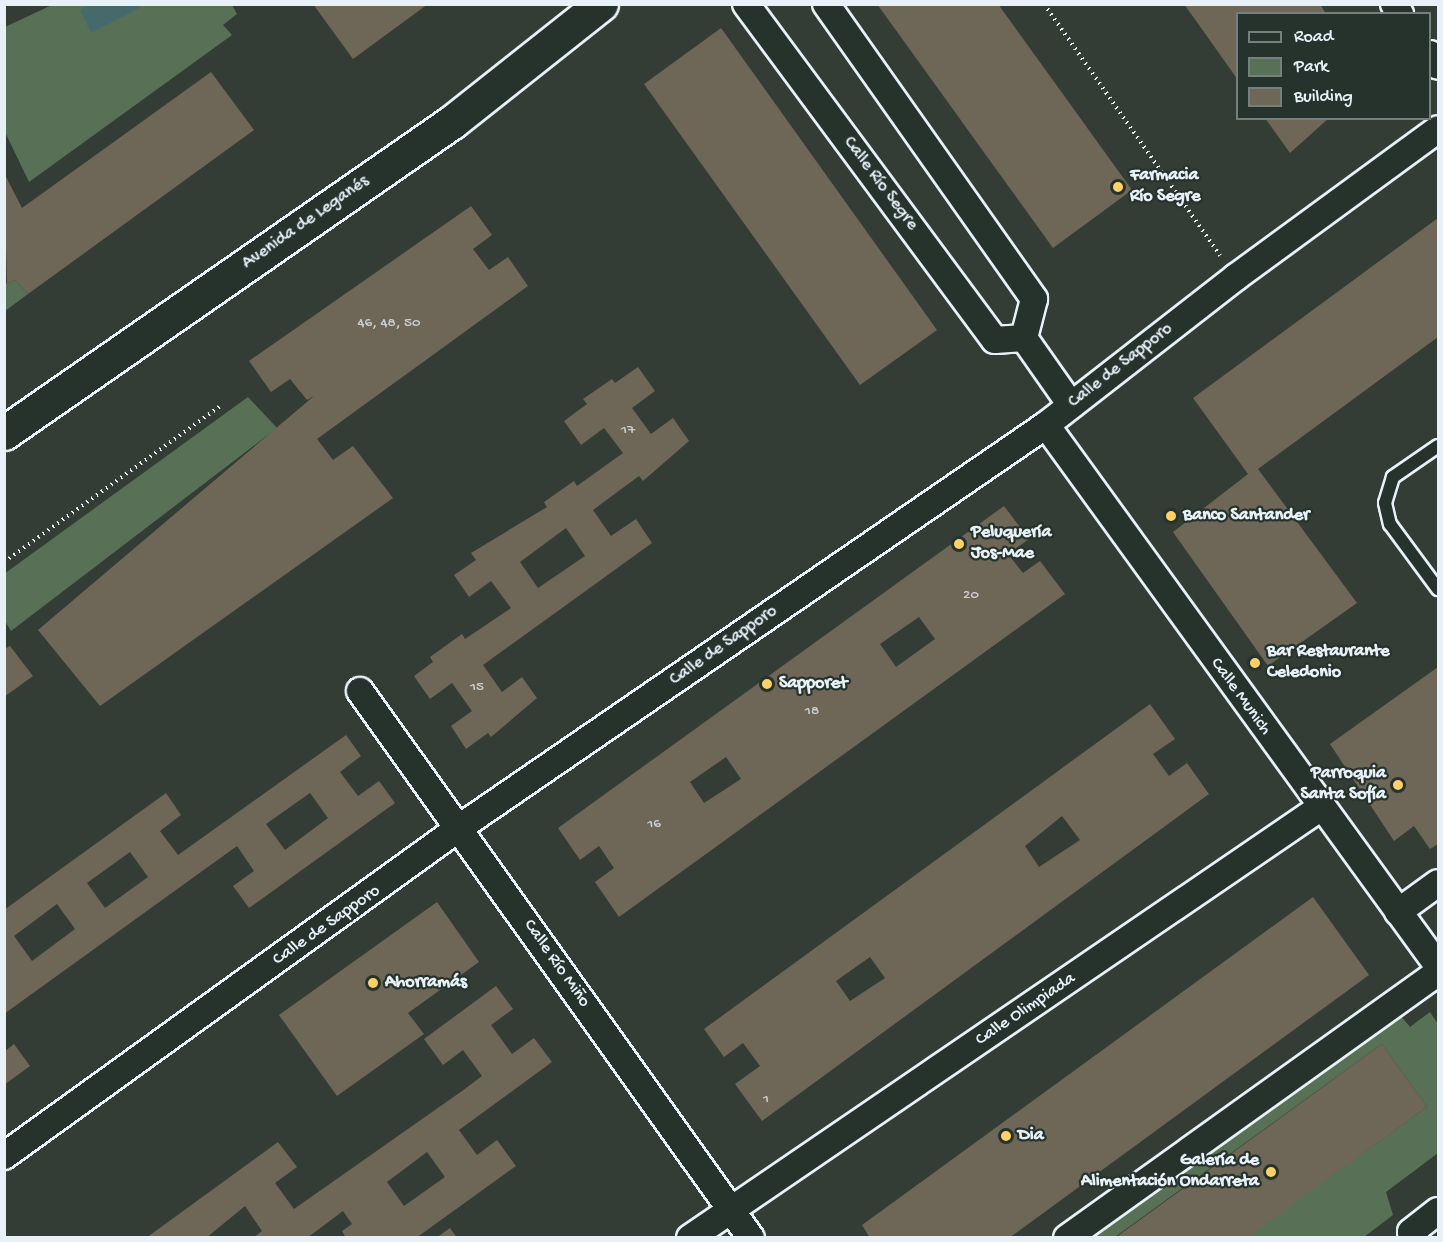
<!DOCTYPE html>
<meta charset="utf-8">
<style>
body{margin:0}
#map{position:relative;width:1443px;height:1242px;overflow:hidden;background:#343d35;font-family:"Gochi Hand",sans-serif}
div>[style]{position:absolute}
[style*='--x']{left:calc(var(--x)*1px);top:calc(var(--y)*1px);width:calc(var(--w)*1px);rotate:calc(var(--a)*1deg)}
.green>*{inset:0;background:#587156}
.water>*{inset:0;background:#466a6b}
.building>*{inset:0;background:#6e6656}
.path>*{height:4px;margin-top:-2px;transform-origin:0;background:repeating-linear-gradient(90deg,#e8f1f8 0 1.5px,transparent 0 6px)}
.roads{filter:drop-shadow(2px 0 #e8f1f8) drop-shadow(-2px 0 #e8f1f8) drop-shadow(0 2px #e8f1f8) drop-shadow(0 -2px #e8f1f8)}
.lane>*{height:12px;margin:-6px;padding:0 6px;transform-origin:6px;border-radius:6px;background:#26332d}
.street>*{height:26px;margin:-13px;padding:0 13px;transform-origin:13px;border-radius:13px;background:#26332d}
.secondary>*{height:33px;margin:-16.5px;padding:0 16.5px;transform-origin:16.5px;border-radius:16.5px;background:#26332d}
.dots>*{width:16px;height:16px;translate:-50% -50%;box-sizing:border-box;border:3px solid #26332d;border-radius:50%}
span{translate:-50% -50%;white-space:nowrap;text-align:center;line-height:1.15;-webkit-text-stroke:4.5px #26332d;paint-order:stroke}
.number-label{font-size:15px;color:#caced0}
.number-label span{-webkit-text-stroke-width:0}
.poi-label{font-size:18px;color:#e8f1f8;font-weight:700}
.left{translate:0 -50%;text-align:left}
.right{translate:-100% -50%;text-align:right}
.street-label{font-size:18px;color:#e8f1f8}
.frame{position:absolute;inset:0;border:6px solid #e8f1f8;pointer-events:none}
.legend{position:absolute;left:1236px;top:12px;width:195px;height:108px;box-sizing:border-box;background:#26332d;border:2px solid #747f7e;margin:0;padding:8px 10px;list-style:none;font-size:18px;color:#e8f1f8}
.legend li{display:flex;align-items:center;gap:12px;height:30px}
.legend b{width:30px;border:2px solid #747f7e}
</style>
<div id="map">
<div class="green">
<div style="clip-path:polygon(52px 5px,232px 5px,237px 14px,223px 25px,232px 35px,29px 182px,5px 132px,5px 27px)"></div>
<div style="clip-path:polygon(4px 279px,7px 284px,15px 280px,28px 294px,5px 311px)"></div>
<div style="clip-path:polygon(248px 397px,277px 428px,11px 631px,5px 621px,4px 574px)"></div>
<div style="clip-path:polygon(1392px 1005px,1410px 1027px,1430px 1012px,1438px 1024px,1438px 1153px,1386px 1192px,1393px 1215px,1364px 1237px,1246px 1237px,1427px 1107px,1382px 1044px,1115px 1237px,1067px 1238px)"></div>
</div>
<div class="water">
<div style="clip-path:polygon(90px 4px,138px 5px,140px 8px,91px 33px,80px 10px)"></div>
</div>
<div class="building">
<div style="clip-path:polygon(313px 4px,428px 4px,353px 59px)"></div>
<div style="clip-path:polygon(877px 4px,998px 4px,1132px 190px,1053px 248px)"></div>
<div style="clip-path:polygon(1184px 4px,1320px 4px,1326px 14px,1238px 14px,1238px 80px)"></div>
<div style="clip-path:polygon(721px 28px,937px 330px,860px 385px,644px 84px)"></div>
<div style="clip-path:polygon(211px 72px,254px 130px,28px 294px,15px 280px,7px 284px,4px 173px,22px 208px)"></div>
<div style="clip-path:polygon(1265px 118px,1329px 118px,1290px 153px)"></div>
<div style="clip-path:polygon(471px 206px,492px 235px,473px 249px,489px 270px,508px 257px,528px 286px,317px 439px,333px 460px,353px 446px,393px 498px,100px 706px,38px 630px,314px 396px,307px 400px,290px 379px,271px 392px,249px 361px)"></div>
<div style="clip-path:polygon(1438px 218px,1438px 337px,1258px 469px,1357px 603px,1268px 666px,1173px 532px,1248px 474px,1193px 398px)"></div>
<div style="clip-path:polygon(evenodd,638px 367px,655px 391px,632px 408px,651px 434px,673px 418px,689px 441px,643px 481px,639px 476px,593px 510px,611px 536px,636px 519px,652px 543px,483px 665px,502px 692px,522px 677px,537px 698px,491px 737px,488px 733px,466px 749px,451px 726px,472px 711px,452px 683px,430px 699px,414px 676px,433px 662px,430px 657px,462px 634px,465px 639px,511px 608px,491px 581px,469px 597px,454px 575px,476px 560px,471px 553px,547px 507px,544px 502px,574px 481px,577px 486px,623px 453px,604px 428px,581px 445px,564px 421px,587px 404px,583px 399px,612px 379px,615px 383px,638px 367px,566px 528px,585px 556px,538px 588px,520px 562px,566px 528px)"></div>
<div style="clip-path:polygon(evenodd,1004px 506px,1029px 539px,1008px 554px,1023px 573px,1040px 561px,1065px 594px,619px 917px,595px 882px,614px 868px,599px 846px,580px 860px,558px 828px,1004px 506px,919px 617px,935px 639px,896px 667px,880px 644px,919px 617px,1004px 506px,726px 757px,741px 779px,704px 803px,690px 782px,726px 757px)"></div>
<div style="clip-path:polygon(10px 646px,33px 676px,4px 697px,4px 649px)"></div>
<div style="clip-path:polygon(1438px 667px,1438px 844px,1430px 849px,1414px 826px,1394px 841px,1330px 744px)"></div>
<div style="clip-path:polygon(evenodd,1150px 704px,1175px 739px,1153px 754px,1169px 776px,1187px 763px,1209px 794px,762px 1121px,735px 1084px,760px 1066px,743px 1043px,724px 1057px,704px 1029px,1150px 704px,1062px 816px,1080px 840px,1039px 867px,1025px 846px,1062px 816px,1150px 704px,870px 957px,885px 978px,850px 1001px,836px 981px,870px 957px)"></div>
<div style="clip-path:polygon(evenodd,346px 735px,361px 756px,340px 772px,358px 796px,379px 781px,395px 803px,249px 908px,233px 886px,254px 871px,237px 846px,4px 1014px,4px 910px,166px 793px,181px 815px,160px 831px,178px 855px,346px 735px,310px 793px,328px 818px,285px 850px,266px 824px,310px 793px,346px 735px,130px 852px,148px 877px,105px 908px,87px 883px,130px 852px,346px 735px,57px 904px,75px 929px,32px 961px,14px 936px,57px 904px)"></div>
<div style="clip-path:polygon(1313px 897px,1369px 975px,1009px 1238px,870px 1238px,862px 1225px)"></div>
<div style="clip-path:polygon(437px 902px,479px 962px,408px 1013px,424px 1034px,337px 1096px,279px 1015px)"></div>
<div style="clip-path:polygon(evenodd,496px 986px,513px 1009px,491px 1025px,512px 1054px,534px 1038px,552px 1062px,459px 1130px,477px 1155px,497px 1140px,516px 1166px,416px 1238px,346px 1238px,342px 1231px,352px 1224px,343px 1211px,307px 1238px,253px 1238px,262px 1231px,245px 1206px,206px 1238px,146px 1238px,278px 1142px,297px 1167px,275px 1183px,294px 1209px,462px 1091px,482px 1076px,463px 1050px,443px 1065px,424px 1039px,496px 986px,427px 1152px,445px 1177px,404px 1206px,387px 1182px,427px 1152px)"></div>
<div style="clip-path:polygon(14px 1044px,30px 1066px,4px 1085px,4px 1052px)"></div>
<div style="clip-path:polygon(1382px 1044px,1427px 1107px,1246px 1238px,1115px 1238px)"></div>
<div style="clip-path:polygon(450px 1228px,457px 1238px,436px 1238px)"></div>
</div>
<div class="path">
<div style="--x:1044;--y:4;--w:307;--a:55"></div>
<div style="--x:4;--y:562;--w:266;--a:-35.8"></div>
</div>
<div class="roads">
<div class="lane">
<div style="--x:1438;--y:446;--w:55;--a:145.4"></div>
<div style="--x:1393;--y:477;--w:27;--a:107"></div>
<div style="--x:1385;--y:503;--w:22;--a:77"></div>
<div style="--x:1390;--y:524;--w:81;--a:53.6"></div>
</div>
<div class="street">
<div style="--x:746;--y:4;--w:418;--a:53.5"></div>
<div style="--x:995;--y:340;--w:29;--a:-4"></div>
<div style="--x:826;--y:4;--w:361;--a:54.8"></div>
<div style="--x:1034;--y:299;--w:40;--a:104.4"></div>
<div style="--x:1024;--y:338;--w:82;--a:55"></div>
<div style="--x:1394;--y:4;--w:12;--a:59"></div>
<div style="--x:1430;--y:54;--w:14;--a:56"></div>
<div style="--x:1046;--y:425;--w:668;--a:54.07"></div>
<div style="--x:360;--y:691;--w:672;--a:54.44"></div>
<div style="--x:1398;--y:912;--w:49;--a:-35.9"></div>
<div style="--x:4;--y:1156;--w:561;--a:-35.79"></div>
<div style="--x:459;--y:828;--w:712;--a:-34.47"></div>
<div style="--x:1046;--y:425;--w:241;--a:-37.9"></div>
<div style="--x:1236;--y:277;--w:250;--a:-36.2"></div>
<div style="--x:690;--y:1238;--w:763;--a:-34.32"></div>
<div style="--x:1067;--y:1238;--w:457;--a:-35.6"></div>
<div style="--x:1415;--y:1238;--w:7;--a:-124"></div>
<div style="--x:1411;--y:1232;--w:34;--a:-38"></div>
</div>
<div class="secondary">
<div style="--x:4;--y:433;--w:545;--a:-34.77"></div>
<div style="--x:452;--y:122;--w:190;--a:-38.4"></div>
</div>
</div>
<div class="dots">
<div style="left:1118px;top:187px;background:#ffd166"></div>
<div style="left:1171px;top:516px;background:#ffd166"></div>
<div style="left:959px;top:544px;background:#ffd166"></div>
<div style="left:1255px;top:663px;background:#ffd166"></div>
<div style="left:767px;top:684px;background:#ffd166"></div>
<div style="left:1398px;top:785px;background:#ffd166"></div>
<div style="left:373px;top:983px;background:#ffd166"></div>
<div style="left:1006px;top:1136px;background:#ffd166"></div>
<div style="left:1271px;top:1172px;background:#ffd166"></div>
</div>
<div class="number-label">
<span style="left:389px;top:324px">46, 48, 50</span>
<span style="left:628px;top:431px">17</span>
<span style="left:971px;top:596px">20</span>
<span style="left:477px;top:688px">15</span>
<span style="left:812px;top:712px">18</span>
<span style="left:654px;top:825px">16</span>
<span style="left:766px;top:1100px">1</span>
</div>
<div class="poi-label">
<span class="left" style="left:1130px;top:187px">Farmacia<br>Río Segre</span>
<span class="left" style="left:1183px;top:516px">Banco Santander</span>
<span class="left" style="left:971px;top:544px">Peluquería<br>Jos-Mae</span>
<span class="left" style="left:1267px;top:663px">Bar Restaurante<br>Celedonio</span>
<span class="left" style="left:779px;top:684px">Sapporet</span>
<span class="right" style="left:1386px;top:785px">Parroquia<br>Santa Sofía</span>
<span class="left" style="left:385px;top:983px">Ahorramás</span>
<span class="left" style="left:1018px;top:1136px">Dia</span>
<span class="right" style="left:1259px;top:1172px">Galería de<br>Alimentación Ondarreta</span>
</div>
<div class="street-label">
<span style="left:880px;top:184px;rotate:53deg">Calle Río Segre</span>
<span style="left:306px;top:223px;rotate:-35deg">Avenida de Leganés</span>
<span style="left:1121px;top:366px;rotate:-38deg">Calle de Sapporo</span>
<span style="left:724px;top:646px;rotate:-35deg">Calle de Sapporo</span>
<span style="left:1240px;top:697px;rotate:54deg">Calle Munich</span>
<span style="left:327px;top:926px;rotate:-35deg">Calle de Sapporo</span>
<span style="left:556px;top:964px;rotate:55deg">Calle Río Miño</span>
<span style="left:1026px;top:1010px;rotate:-34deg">Calle Olimpiada</span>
</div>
<div class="frame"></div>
<ul class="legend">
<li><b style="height:8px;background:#26332d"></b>Road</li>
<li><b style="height:16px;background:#587156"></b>Park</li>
<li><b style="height:16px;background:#6e6656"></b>Building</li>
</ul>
</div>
